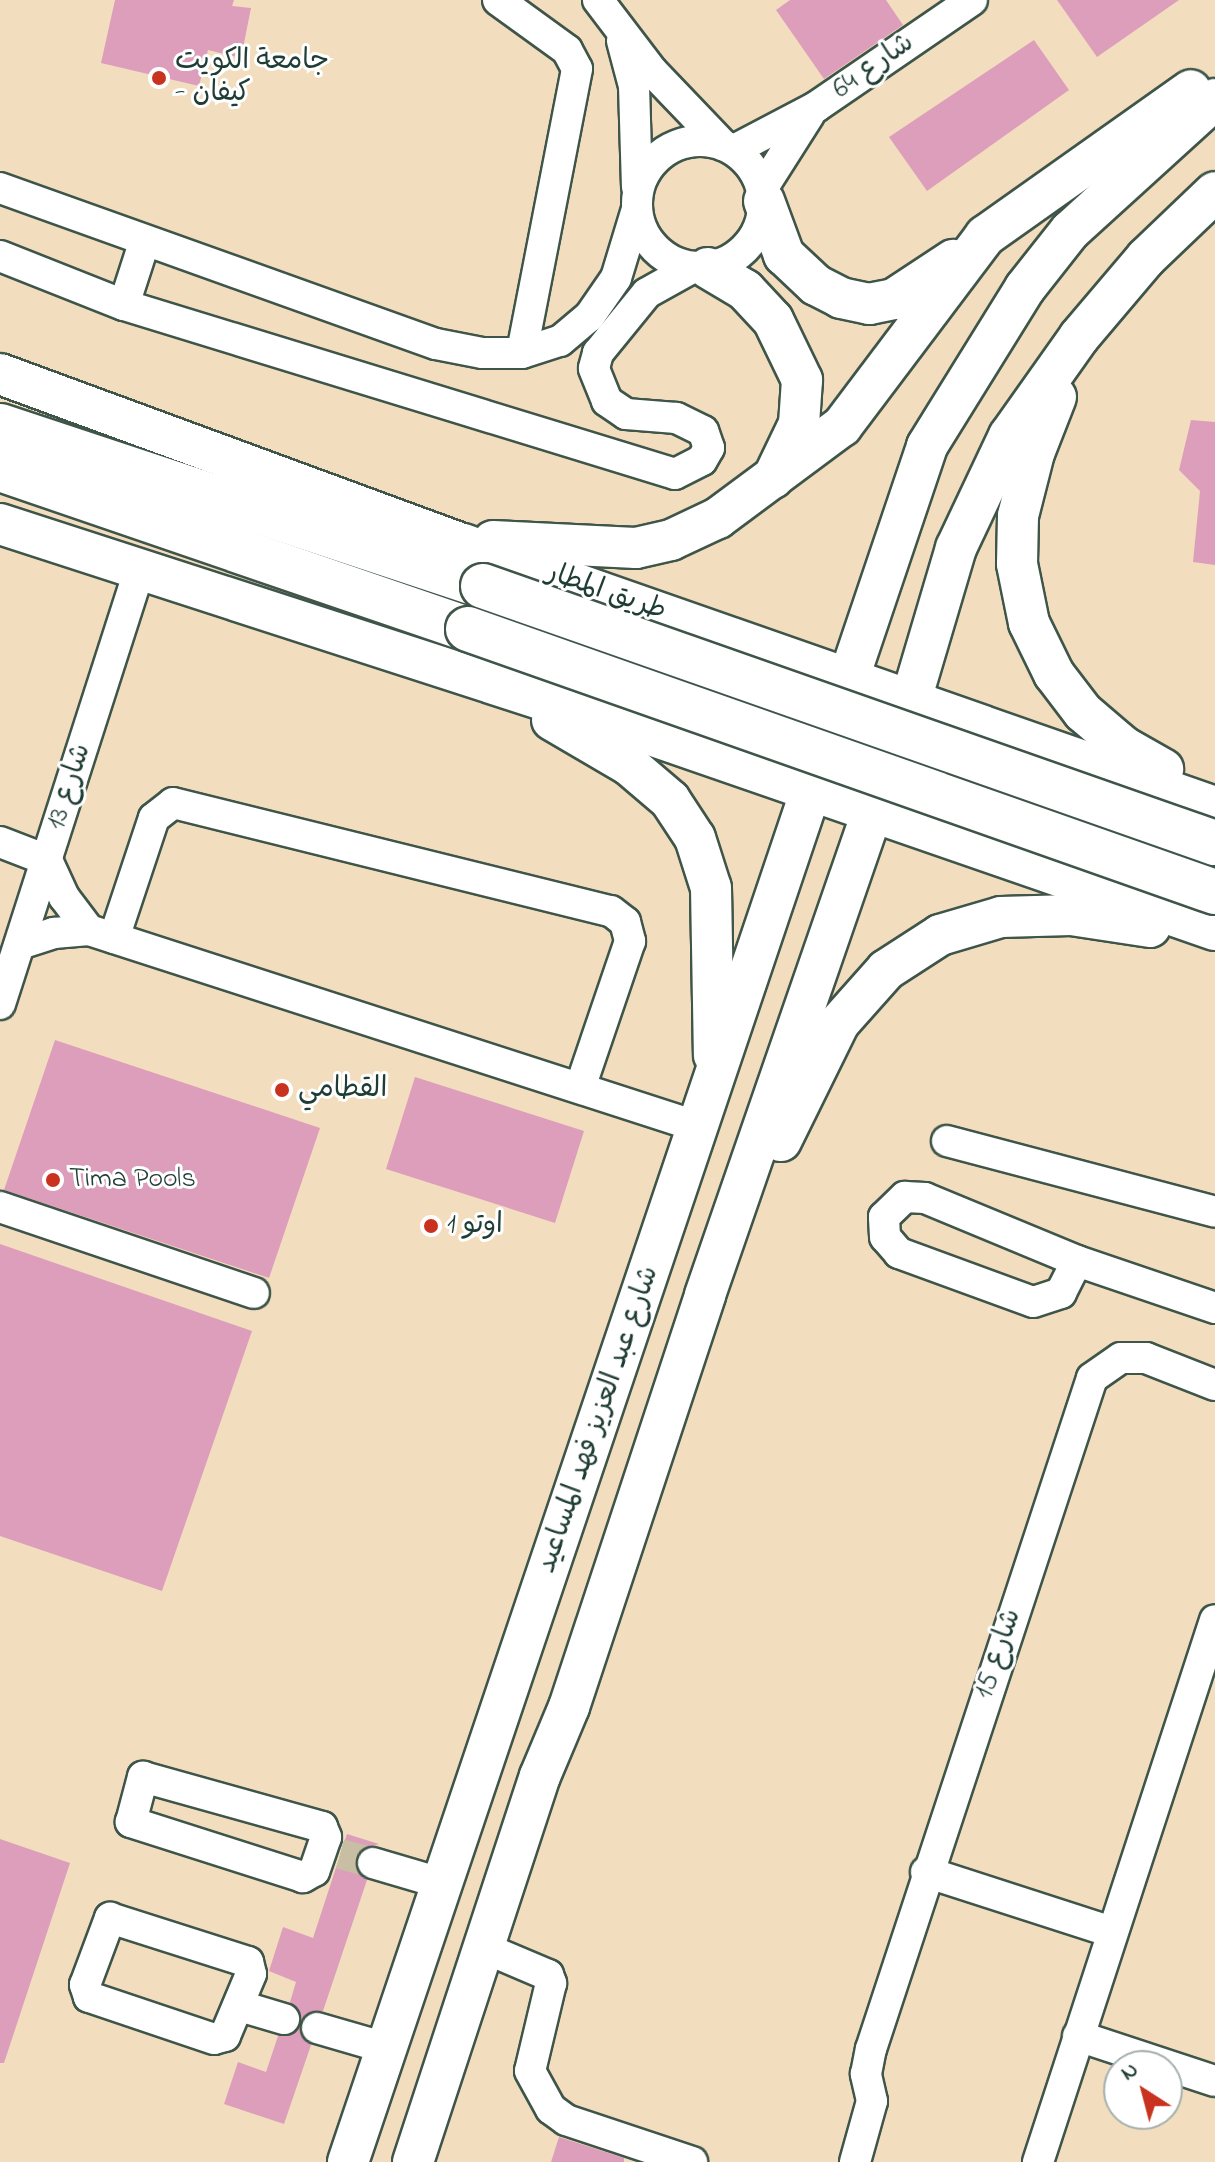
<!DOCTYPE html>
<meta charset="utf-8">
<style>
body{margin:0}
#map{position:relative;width:1215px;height:2162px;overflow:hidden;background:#f2debf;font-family:"Indie Flower","Playpen Sans Arabic",sans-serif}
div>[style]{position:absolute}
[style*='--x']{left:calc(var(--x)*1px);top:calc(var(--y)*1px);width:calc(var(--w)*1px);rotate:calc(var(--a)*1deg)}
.building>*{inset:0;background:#dd9ebb}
.minor-tunnel>*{height:30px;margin-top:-15px;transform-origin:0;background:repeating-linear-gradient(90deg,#c8bea3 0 30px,transparent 0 45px)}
.roads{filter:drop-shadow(2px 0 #3f5549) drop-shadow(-2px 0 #3f5549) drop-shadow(0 2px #3f5549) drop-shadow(0 -2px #3f5549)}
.minor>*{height:30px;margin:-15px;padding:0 15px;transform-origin:15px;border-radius:15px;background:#fff}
.minor>.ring{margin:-15px;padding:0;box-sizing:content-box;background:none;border:30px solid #fff;border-radius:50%}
.major>*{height:40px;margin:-20px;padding:0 20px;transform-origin:20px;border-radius:20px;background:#fff}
.highway>*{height:44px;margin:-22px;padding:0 22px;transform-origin:22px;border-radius:22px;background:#fff}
.bridges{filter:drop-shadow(2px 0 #3f5549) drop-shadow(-2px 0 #3f5549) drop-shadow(0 2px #3f5549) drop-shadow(0 -2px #3f5549)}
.highway-bridge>*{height:44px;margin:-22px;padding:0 22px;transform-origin:22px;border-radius:22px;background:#fff}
.dots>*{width:22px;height:22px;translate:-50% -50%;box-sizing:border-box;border:4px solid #fff;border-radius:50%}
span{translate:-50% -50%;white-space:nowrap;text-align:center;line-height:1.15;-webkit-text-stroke:6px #fff;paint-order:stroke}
.poi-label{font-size:28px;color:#1f3d34}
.left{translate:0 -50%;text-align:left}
.street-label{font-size:28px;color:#1f3d34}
.north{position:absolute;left:1103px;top:2050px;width:80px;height:80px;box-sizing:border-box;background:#fff;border:2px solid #a5b1ae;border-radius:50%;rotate:324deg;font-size:22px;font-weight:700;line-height:32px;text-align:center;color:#1f3d34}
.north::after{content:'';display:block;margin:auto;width:28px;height:36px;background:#c8321e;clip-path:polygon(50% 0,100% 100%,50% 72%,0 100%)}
</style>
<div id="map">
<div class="building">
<div style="clip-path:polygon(115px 0,234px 0,232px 6px,251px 8px,241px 58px,208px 50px,199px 86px,101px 63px)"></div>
<div style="clip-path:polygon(790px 0,886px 0,903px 25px,824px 79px,776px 10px)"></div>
<div style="clip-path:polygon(1057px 0,1179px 0,1097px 57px)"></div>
<div style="clip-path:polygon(1034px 40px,1069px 90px,927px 191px,889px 137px)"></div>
<div style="clip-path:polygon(1191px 420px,1215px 422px,1215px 565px,1193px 562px,1200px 491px,1179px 470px)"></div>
<div style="clip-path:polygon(55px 1040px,320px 1128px,269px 1278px,4px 1190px)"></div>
<div style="clip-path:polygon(415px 1077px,584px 1131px,555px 1223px,386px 1169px)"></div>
<div style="clip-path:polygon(0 1244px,252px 1331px,162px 1591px,0 1536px)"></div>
<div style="clip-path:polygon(347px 1834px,379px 1844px,361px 1850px,356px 1857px,356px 1868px,367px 1880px,323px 2011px,312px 2011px,301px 2020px,290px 2002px,296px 1982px,269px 1971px,283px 1927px,313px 1938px)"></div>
<div style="clip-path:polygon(0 1839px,70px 1863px,4px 2063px,0 2063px)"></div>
<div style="clip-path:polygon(300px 2027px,311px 2045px,284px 2124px,224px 2104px,238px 2062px,266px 2072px,278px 2036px,289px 2036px)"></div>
<div style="clip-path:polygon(559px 2137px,624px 2158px,624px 2162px,551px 2162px)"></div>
</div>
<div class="minor-tunnel">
<div style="--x:340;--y:1854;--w:34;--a:15"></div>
</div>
<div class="roads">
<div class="minor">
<div style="--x:498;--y:0;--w:85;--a:35.9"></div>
<div style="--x:567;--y:50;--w:21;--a:62"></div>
<div style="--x:577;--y:69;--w:289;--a:101"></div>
<div style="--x:598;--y:0;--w:89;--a:52.7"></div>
<div style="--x:652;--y:71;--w:103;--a:46.2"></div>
<div style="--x:622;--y:41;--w:47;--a:75.1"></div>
<div style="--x:634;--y:86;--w:101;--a:88.3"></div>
<div class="ring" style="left:637px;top:141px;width:96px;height:96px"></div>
<div style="--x:734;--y:150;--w:93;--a:-27.7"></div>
<div style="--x:816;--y:107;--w:189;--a:-34.4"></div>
<div style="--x:0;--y:188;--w:463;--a:19.7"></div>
<div style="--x:436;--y:344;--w:47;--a:11.1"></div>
<div style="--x:482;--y:353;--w:40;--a:0"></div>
<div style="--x:522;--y:353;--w:40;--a:-18"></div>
<div style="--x:560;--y:341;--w:38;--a:-40"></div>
<div style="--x:589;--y:317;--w:47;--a:-55.3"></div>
<div style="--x:616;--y:278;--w:72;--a:-73.1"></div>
<div style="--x:762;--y:189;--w:88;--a:-57.6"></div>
<div style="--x:0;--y:256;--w:133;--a:21.6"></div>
<div style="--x:124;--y:305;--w:576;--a:17.05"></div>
<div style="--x:675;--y:474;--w:30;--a:-27"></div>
<div style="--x:702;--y:460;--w:14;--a:-60"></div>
<div style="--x:709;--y:448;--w:18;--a:-109"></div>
<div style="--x:703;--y:431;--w:30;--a:-154"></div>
<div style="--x:676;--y:418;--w:50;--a:-175.4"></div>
<div style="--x:626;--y:414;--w:23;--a:-146"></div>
<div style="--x:607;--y:401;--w:35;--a:-112"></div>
<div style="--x:594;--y:368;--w:16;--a:-75"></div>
<div style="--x:598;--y:353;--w:77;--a:-50.8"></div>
<div style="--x:647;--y:293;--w:51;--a:-29.1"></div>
<div style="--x:124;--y:305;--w:65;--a:-72.1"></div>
<div style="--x:0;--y:842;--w:50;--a:21"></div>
<div style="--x:47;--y:860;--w:41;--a:65.3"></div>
<div style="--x:64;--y:897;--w:41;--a:52.9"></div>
<div style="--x:114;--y:938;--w:126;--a:-71.6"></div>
<div style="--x:154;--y:818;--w:24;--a:-38"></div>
<div style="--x:173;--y:803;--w:451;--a:13.9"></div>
<div style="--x:611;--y:911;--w:18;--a:38"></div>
<div style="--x:625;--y:922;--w:20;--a:75"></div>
<div style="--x:630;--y:941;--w:155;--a:108.8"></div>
<div style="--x:20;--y:944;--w:36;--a:-18"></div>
<div style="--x:54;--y:933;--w:35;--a:-5"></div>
<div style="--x:89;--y:930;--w:641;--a:17.9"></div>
<div style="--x:0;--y:1004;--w:456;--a:-72.2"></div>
<div style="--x:947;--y:1141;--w:277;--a:14.8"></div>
<div style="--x:0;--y:1207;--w:268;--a:18.7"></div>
<div style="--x:1077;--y:1261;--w:36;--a:117"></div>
<div style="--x:1061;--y:1293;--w:29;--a:162"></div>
<div style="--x:1033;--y:1302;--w:143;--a:-159.9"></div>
<div style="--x:899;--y:1253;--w:21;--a:-131"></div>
<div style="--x:885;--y:1237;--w:20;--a:-93"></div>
<div style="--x:884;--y:1217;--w:29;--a:-44"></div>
<div style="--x:905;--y:1197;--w:20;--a:3"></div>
<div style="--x:925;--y:1198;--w:165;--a:22.5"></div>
<div style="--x:1077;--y:1261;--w:146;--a:18.8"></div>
<div style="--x:143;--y:1777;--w:186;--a:15.6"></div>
<div style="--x:322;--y:1827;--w:11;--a:68"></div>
<div style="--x:326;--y:1837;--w:36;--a:109"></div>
<div style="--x:314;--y:1871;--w:13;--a:151"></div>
<div style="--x:303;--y:1877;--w:181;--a:-162.3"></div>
<div style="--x:131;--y:1822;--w:47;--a:-75.1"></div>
<div style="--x:373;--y:1863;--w:71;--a:16.4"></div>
<div style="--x:926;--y:1872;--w:195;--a:17.9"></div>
<div style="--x:110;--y:1918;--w:145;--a:17.7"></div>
<div style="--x:248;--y:1962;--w:12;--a:76"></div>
<div style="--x:251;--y:1974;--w:67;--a:112.8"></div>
<div style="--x:225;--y:2036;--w:11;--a:165"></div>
<div style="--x:214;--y:2039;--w:132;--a:-161.4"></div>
<div style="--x:89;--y:1997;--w:13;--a:-108"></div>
<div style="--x:85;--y:1985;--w:72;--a:-69.5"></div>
<div style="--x:482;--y:1947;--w:72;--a:23"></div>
<div style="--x:548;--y:1975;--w:9;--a:69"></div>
<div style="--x:551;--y:1983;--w:90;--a:103.4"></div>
<div style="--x:530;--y:2071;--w:43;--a:61.1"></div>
<div style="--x:551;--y:2109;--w:19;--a:36"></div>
<div style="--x:566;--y:2120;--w:133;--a:18.4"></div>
<div style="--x:240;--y:2006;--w:46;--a:16.5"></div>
<div style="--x:317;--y:2028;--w:72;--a:16.2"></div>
<div style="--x:1078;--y:2036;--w:144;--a:18.2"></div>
<div style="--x:855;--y:2162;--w:63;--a:-74.4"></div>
<div style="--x:872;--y:2101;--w:28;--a:-103"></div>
<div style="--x:866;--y:2074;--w:25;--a:-79"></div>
<div style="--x:871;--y:2049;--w:706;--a:-71.77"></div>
<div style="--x:1092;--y:1378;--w:35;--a:-35"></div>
<div style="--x:1121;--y:1358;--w:25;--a:0"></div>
<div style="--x:1146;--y:1358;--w:74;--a:21.4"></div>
<div style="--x:1038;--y:2162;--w:570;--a:-71.91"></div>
</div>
<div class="major">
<div style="--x:764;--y:201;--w:58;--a:69.7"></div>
<div style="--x:784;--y:255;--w:44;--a:43.2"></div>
<div style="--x:816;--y:285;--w:28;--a:27"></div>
<div style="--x:841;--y:298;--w:29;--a:12"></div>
<div style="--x:869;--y:304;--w:25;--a:-11"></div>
<div style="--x:894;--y:299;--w:71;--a:-33.5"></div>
<div style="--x:708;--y:268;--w:43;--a:30.7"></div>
<div style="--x:745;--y:290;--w:41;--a:47"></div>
<div style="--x:773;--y:320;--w:67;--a:64.2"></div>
<div style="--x:802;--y:380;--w:44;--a:93.9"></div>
<div style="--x:799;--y:424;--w:60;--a:115.7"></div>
<div style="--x:0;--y:374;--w:493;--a:20.2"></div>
<div style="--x:463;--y:544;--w:797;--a:19.28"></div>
<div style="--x:1056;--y:397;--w:60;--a:111.4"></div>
<div style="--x:1034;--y:453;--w:65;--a:104.3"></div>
<div style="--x:1018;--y:516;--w:48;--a:91.2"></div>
<div style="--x:1017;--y:564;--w:60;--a:78.5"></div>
<div style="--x:1029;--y:623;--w:57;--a:63.9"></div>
<div style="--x:1054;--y:674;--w:48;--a:52.7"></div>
<div style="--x:1083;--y:712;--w:54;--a:40.5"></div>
<div style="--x:1124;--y:747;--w:45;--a:29.4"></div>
<div style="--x:0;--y:524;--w:678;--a:17.95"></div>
<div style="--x:645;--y:733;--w:603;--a:19.07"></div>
<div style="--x:493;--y:541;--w:143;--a:2.8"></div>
<div style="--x:636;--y:548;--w:36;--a:-13"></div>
<div style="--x:671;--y:540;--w:52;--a:-25.1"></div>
<div style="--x:718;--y:518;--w:154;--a:-36.6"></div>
<div style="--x:842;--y:426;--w:238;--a:-53"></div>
<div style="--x:985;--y:236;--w:252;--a:-35.3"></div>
<div style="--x:552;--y:720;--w:89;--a:30.3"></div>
<div style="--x:629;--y:765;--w:54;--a:40.5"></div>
<div style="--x:670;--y:800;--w:45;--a:56.7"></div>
<div style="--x:695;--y:838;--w:52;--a:72.3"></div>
<div style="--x:711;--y:888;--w:167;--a:89"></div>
<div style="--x:781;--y:1141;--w:131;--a:-63.8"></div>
<div style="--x:839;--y:1023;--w:71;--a:-48.4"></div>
<div style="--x:886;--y:970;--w:64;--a:-32.9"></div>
<div style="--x:940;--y:935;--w:64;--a:-16.4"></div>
<div style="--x:1001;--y:917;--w:70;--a:-1.6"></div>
<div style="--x:1071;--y:915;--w:80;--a:8.6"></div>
<div style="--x:348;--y:2162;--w:1811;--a:-71.35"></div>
<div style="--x:927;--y:446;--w:186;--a:-58.2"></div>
<div style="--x:1025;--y:288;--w:73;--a:-51.7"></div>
<div style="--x:1070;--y:231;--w:196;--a:-42.3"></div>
<div style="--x:413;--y:2162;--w:406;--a:-71.8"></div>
<div style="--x:540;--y:1776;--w:75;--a:-67.2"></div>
<div style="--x:569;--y:1707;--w:434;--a:-71.7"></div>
<div style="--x:705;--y:1295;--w:630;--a:-70.9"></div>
<div style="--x:911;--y:700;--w:159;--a:-73.5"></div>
<div style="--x:956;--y:548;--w:124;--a:-64.7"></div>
<div style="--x:1009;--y:436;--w:121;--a:-54.7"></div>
<div style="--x:1079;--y:337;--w:104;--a:-49.7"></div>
<div style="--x:1146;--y:258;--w:95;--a:-43.7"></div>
</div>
<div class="highway">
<div style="--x:0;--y:426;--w:509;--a:18.33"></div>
<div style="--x:0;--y:469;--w:495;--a:18.9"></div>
</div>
</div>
<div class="bridges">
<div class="highway-bridge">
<div style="--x:483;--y:586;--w:776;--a:19.35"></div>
<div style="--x:468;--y:629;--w:792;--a:19.4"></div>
</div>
</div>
<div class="dots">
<div style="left:159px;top:78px;background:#c8321e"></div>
<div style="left:282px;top:1090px;background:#c8321e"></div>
<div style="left:53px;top:1180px;background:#c8321e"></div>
<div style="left:431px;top:1226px;background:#c8321e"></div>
</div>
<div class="poi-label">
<span class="left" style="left:175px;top:78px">جامعة الكويت<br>- كيفان</span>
<span class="left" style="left:298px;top:1090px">القطامي</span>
<span class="left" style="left:69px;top:1180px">Tima Pools</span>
<span class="left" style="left:447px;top:1226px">اوتو 1</span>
</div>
<div class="street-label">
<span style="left:874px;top:67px;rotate:-35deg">شارع 64</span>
<span style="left:606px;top:593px;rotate:19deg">طريق المطار</span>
<span style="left:70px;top:787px;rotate:-72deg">شارع 13</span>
<span style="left:599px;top:1420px;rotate:-71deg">شارع عبد العزيز فهد المساعيد</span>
<span style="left:999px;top:1654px;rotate:-71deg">شارع 15</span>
</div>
<div class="north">N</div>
</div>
